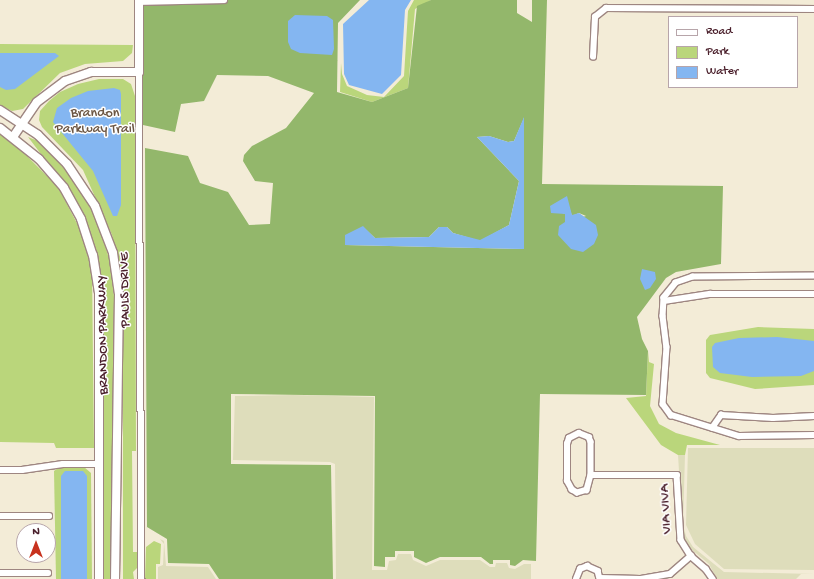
<!DOCTYPE html>
<style>
body{margin:0}
#map{position:relative;width:814px;height:579px;overflow:hidden;background:#f3ecd7;font-family:"Gochi Hand",sans-serif}
div>[style]{position:absolute}
[style*='--x']{left:calc(var(--x)*1px);top:calc(var(--y)*1px);width:calc(var(--w)*1px);rotate:calc(var(--a)*1deg)}
.built>*{inset:0;background:#deddbb}
.green>*{inset:0;background:#bad67b}
.forest>*{inset:0;background:#93b76b}
.water>*{inset:0;background:#84b6f1}
.roads{filter:drop-shadow(1px 0 #9e8681) drop-shadow(-1px 0 #9e8681) drop-shadow(0 1px #9e8681) drop-shadow(0 -1px #9e8681)}
.street>*{height:5.5px;margin:-2.75px;padding:0 2.75px;transform-origin:2.75px;border-radius:2.75px;background:#fff}
.secondary>*{height:8px;margin:-4px;padding:0 4px;transform-origin:4px;border-radius:4px;background:#fff}
span{translate:-50% -50%;white-space:nowrap;text-align:center;line-height:1.15;-webkit-text-stroke:3px #fff;paint-order:stroke}
.park-label{font-size:14px;color:#6c5643}
.street-label{font-size:14px;color:#4a1f2b}
.legend{position:absolute;left:668px;top:16px;width:130px;height:72px;box-sizing:border-box;background:#fff;border:1px solid #b7a5aa;margin:0;padding:5px 7px;list-style:none;font-size:12px;color:#4a1f2b}
.legend li{display:flex;align-items:center;gap:8px;height:20px}
.legend b{width:20px;border:1px solid #b7a5aa}
.north{position:absolute;left:16px;top:523px;width:40px;height:40px;box-sizing:border-box;background:#fff;border:1px solid #b7a5aa;border-radius:50%;rotate:0deg;font-size:11px;font-weight:700;line-height:16px;text-align:center;color:#4a1f2b}
.north::after{content:'';display:block;margin:auto;width:14px;height:18px;background:#c8321e;clip-path:polygon(50% 0,100% 100%,50% 72%,0 100%)}
</style>
<div id="map">
<div class="built">
<div style="clip-path:polygon(293px 395px,374px 397px,372px 570px,387px 570px,389px 561px,396px 560px,398px 554px,411px 554px,413px 560px,426px 566px,440px 560px,480px 560px,490px 567px,495px 567px,496px 563px,507px 563px,509px 568px,515px 569px,524px 564px,531px 564px,531px 579px,336px 579px,335px 464px,330px 462px,233px 460px,235px 396px)"></div>
<div style="clip-path:polygon(688px 448px,814px 448px,814px 570px,724px 569px,695px 544px,686px 525px)"></div>
<div style="clip-path:polygon(678px 455px,685px 455px,683px 525px,686px 536px,693px 547px,724px 572px,814px 574px,801px 574px,796px 579px,717px 579px,709px 564px,691px 549px,684px 539px,682px 525px,681px 471px,679px 471px)"></div>
<div style="clip-path:polygon(160px 539px,164px 541px,166px 566px,208px 567px,216px 579px,158px 579px,158px 567px,163px 565px,164px 544px)"></div>
</div>
<div class="green">
<div style="clip-path:polygon(414px 0,431px 0,415px 9px,408px 88px,372px 102px,340px 92px,341px 63px,342px 74px,347px 86px,367px 95px,384px 97px,404px 76px,408px 11px)"></div>
<div style="clip-path:polygon(0 44px,133px 45px,132px 53px,123px 61px,85px 64px,60px 73px,23px 109px,12px 111px,0 105px)"></div>
<div style="clip-path:polygon(99px 79px,123px 79px,131px 84px,135px 96px,136px 451px,132px 451px,133px 552px,138px 552px,138px 567px,133px 572px,134px 579px,123px 579px,123px 299px,120px 269px,112px 235px,83px 170px,42px 127px,39px 120px,40px 111px,49px 101px,60px 92px,78px 84px)"></div>
<div style="clip-path:polygon(0 134px,13px 142px,58px 187px,80px 229px,92px 271px,94px 448px,56px 448px,54px 443px,0 442px)"></div>
<div style="clip-path:polygon(28px 137px,38px 141px,66px 167px,81px 188px,94px 212px,110px 261px,114px 296px,112px 579px,103px 579px,103px 306px,98px 256px,86px 221px,73px 196px)"></div>
<div style="clip-path:polygon(758px 327px,814px 329px,814px 385px,755px 389px,710px 378px,706px 373px,706px 340px,710px 335px)"></div>
<div style="clip-path:polygon(648px 351px,649px 362px,654px 364px,650px 406px,659px 424px,676px 433px,720px 445px,687px 445px,685px 455px,678px 455px,661px 445px,626px 398px,646px 396px)"></div>
<div style="clip-path:polygon(61px 466px,84px 467px,91px 473px,92px 579px,56px 579px,54px 471px)"></div>
<div style="clip-path:polygon(154px 541px,161px 544px,160px 564px,156px 564px,156px 579px,145px 579px,146px 547px)"></div>
</div>
<div class="forest">
<div style="clip-path:polygon(evenodd,139px 0,360px 0,338px 23px,337px 92px,372px 102px,408px 88px,417px 6px,431px 0,517px 0,517px 13px,532px 22px,532px 0,547px 0,542px 184px,723px 186px,721px 264px,676px 272px,666px 278px,637px 317px,642px 339px,648px 351px,646px 395px,540px 394px,536px 561px,523px 560px,515px 566px,510px 565px,510px 560px,493px 560px,493px 564px,490px 564px,481px 557px,440px 557px,426px 563px,414px 557px,414px 551px,395px 551px,395px 557px,385px 557px,385px 567px,374px 566px,375px 396px,231px 394px,231px 464px,331px 465px,333px 579px,219px 579px,209px 564px,168px 563px,167px 539px,147px 527px,145px 148px,188px 156px,200px 183px,228px 192px,249px 225px,270px 224px,273px 183px,255px 181px,243px 161px,244px 155px,252px 146px,286px 128px,314px 93px,268px 76px,217px 75px,204px 101px,181px 104px,175px 132px,143px 125px,139px 0,524px 118px,524px 249px,345px 245px,363px 227px,375px 238px,429px 237px,439px 227px,447px 227px,453px 233px,480px 241px,509px 225px,519px 181px,477px 137px,489px 136px,508px 142px,514px 141px,524px 118px,139px 0,568px 204px,572px 216px,579px 213px,586px 216px,565px 222px,565px 214px,560px 212px,568px 204px)"></div>
</div>
<div class="water">
<div style="clip-path:polygon(369px 0,411px 0,405px 10px,401px 75px,382px 94px,349px 85px,344px 74px,343px 24px)"></div>
<div style="clip-path:polygon(295px 15px,327px 16px,333px 20px,334px 49px,332px 55px,300px 53px,291px 49px,288px 42px,288px 21px)"></div>
<div style="clip-path:polygon(0 53px,55px 53px,59px 56px,15px 89px,6px 90px,0 87px)"></div>
<div style="clip-path:polygon(114px 88px,120px 90px,121px 94px,121px 205px,117px 216px,113px 216px,93px 171px,53px 122px,57px 108px,71px 98px,88px 91px)"></div>
<div style="clip-path:polygon(524px 117px,524px 249px,345px 245px,345px 235px,363px 226px,375px 238px,429px 237px,439px 227px,447px 227px,453px 233px,480px 240px,509px 225px,519px 181px,477px 137px,489px 136px,508px 142px,514px 141px)"></div>
<div style="clip-path:polygon(567px 196px,572px 215px,579px 213px,596px 225px,598px 235px,594px 244px,583px 252px,571px 249px,558px 235px,559px 226px,565px 222px,565px 214px,551px 213px,550px 206px)"></div>
<div style="clip-path:polygon(642px 269px,655px 272px,656px 279px,650px 288px,645px 290px,640px 279px)"></div>
<div style="clip-path:polygon(777px 337px,814px 341px,814px 371px,801px 376px,752px 377px,720px 373px,713px 367px,712px 347px,715px 343px,739px 338px)"></div>
<div style="clip-path:polygon(65px 471px,83px 471px,87px 476px,87px 579px,61px 579px,61px 476px)"></div>
</div>
<div class="roads">
<div class="street">
<div style="--x:139;--y:2;--w:85;--a:-1.3"></div>
<div style="--x:593;--y:57;--w:40;--a:-87.1"></div>
<div style="--x:595;--y:17;--w:14;--a:-39"></div>
<div style="--x:606;--y:8;--w:208;--a:0.3"></div>
<div style="--x:139;--y:72;--w:507;--a:89.66"></div>
<div style="--x:814;--y:276;--w:121;--a:179.5"></div>
<div style="--x:693;--y:277;--w:18;--a:161"></div>
<div style="--x:676;--y:283;--w:19;--a:129"></div>
<div style="--x:664;--y:298;--w:18;--a:93"></div>
<div style="--x:663;--y:316;--w:31;--a:83"></div>
<div style="--x:667;--y:347;--w:57;--a:94"></div>
<div style="--x:663;--y:404;--w:14;--a:54"></div>
<div style="--x:671;--y:415;--w:71;--a:17.2"></div>
<div style="--x:739;--y:436;--w:75;--a:-0.8"></div>
<div style="--x:664;--y:301;--w:47;--a:-8.7"></div>
<div style="--x:710;--y:294;--w:104;--a:0"></div>
<div style="--x:712;--y:428;--w:16;--a:-55"></div>
<div style="--x:721;--y:415;--w:52;--a:3.3"></div>
<div style="--x:773;--y:418;--w:41;--a:-2.8"></div>
<div style="--x:579;--y:433;--w:11;--a:22"></div>
<div style="--x:589;--y:437;--w:5;--a:68"></div>
<div style="--x:591;--y:442;--w:33;--a:90"></div>
<div style="--x:591;--y:475;--w:16;--a:105"></div>
<div style="--x:587;--y:490;--w:10;--a:163"></div>
<div style="--x:577;--y:493;--w:6;--a:-149"></div>
<div style="--x:572;--y:490;--w:10;--a:-119"></div>
<div style="--x:567;--y:481;--w:37;--a:-90"></div>
<div style="--x:567;--y:444;--w:6;--a:-72"></div>
<div style="--x:569;--y:438;--w:11;--a:-27"></div>
<div style="--x:0;--y:470;--w:22;--a:0"></div>
<div style="--x:22;--y:470;--w:41;--a:-8.3"></div>
<div style="--x:63;--y:464;--w:36;--a:0"></div>
<div style="--x:591;--y:475;--w:86;--a:0"></div>
<div style="--x:677;--y:475;--w:65;--a:86.5"></div>
<div style="--x:681;--y:540;--w:19;--a:58"></div>
<div style="--x:691;--y:556;--w:20;--a:41"></div>
<div style="--x:706;--y:569;--w:12;--a:55"></div>
<div style="--x:0;--y:516;--w:49;--a:0"></div>
<div style="--x:0;--y:573;--w:48;--a:0"></div>
<div style="--x:600;--y:578;--w:40;--a:1.4"></div>
<div style="--x:576;--y:579;--w:11;--a:-68"></div>
<div style="--x:580;--y:569;--w:8;--a:-23"></div>
<div style="--x:587;--y:566;--w:12;--a:24"></div>
<div style="--x:598;--y:571;--w:8;--a:76"></div>
<div style="--x:641;--y:579;--w:29;--a:-10"></div>
<div style="--x:670;--y:574;--w:28;--a:-41"></div>
</div>
<div class="secondary">
<div style="--x:0;--y:110;--w:45;--a:33.3"></div>
<div style="--x:38;--y:135;--w:41;--a:45"></div>
<div style="--x:67;--y:164;--w:50;--a:56.3"></div>
<div style="--x:95;--y:206;--w:50;--a:69"></div>
<div style="--x:113;--y:253;--w:41;--a:81.7"></div>
<div style="--x:119;--y:294;--w:285;--a:90.8"></div>
<div style="--x:0;--y:128;--w:50;--a:38.5"></div>
<div style="--x:39;--y:159;--w:38;--a:49"></div>
<div style="--x:64;--y:188;--w:35;--a:61"></div>
<div style="--x:81;--y:219;--w:38;--a:72"></div>
<div style="--x:93;--y:255;--w:39;--a:81"></div>
<div style="--x:99;--y:294;--w:285;--a:90"></div>
<div style="--x:13;--y:137;--w:42;--a:-55.6"></div>
<div style="--x:37;--y:102;--w:35;--a:-37"></div>
<div style="--x:65;--y:81;--w:28;--a:-19"></div>
<div style="--x:91;--y:72;--w:48;--a:0"></div>
<div style="--x:139;--y:72;--w:72;--a:-90"></div>
</div>
</div>
<div class="park-label">
<span style="left:95px;top:122px">Brandon<br>Parkway Trail</span>
</div>
<div class="street-label">
<span style="left:126px;top:290px;rotate:-91deg">PAULS DRIVE</span>
<span style="left:104px;top:335px;rotate:-91deg">BRANDON PARKWAY</span>
<span style="left:667px;top:509px;rotate:-93deg">VIA VIVA</span>
</div>
<ul class="legend">
<li><b style="height:5px;background:#fff"></b>Road</li>
<li><b style="height:11px;background:#bad67b"></b>Park</li>
<li><b style="height:11px;background:#84b6f1"></b>Water</li>
</ul>
<div class="north">N</div>
</div>
